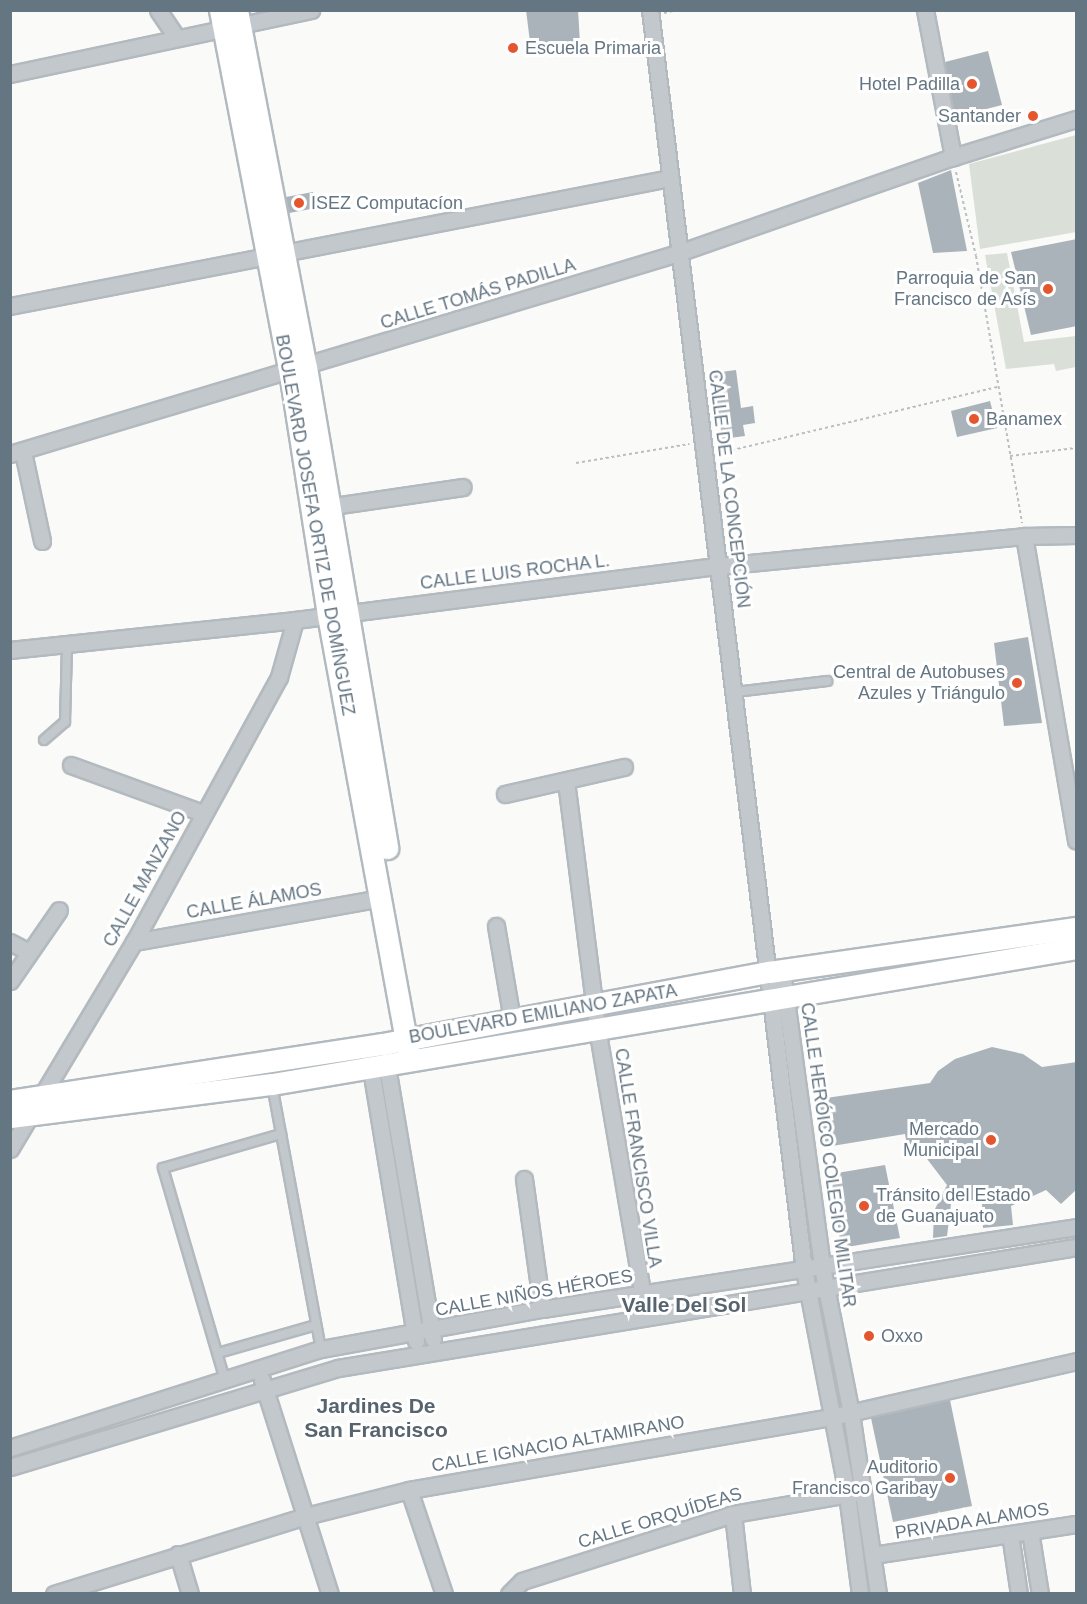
<!DOCTYPE html>
<meta charset="utf-8">
<style>
body{margin:0}
#map{position:relative;width:1087px;height:1604px;overflow:hidden;background:#fafaf8;font-family:Arial,sans-serif}
div>[style]{position:absolute}
[style*='--x']{left:calc(var(--x)*1px);top:calc(var(--y)*1px);width:calc(var(--w)*1px);rotate:calc(var(--a)*1deg)}
.green>*{inset:0;background:#dadfd7}
.building>*{inset:0;background:#aab3b9}
.path>*{height:2px;margin-top:-1px;transform-origin:0;background:repeating-linear-gradient(90deg,#bbbfc2 0 3px,transparent 0 6px)}
.roads{filter:drop-shadow(2px 0 #b3babf) drop-shadow(-2px 0 #b3babf) drop-shadow(0 2px #b3babf) drop-shadow(0 -2px #b3babf)}
.lane>*{height:8px;margin:-4px;padding:0 4px;transform-origin:4px;border-radius:4px;background:#c3c8cc}
.street>*{height:15px;margin:-7.5px;padding:0 7.5px;transform-origin:7.5px;border-radius:7.5px;background:#c3c8cc}
.secondary>*{height:21px;margin:-10.5px;padding:0 10.5px;transform-origin:10.5px;border-radius:10.5px;background:#fff}
.dots>*{width:16px;height:16px;translate:-50% -50%;box-sizing:border-box;border:3px solid #fff;border-radius:50%}
span{translate:-50% -50%;white-space:nowrap;text-align:center;line-height:1.15;-webkit-text-stroke:6px #fff;paint-order:stroke}
.poi-label{font-size:18px;color:#657683}
.left{translate:0 -50%;text-align:left}
.right{translate:-100% -50%;text-align:right}
.street-label{font-size:18px;color:#657683}
.quarter-label{font-size:21px;color:#57646e;font-weight:700}
.frame{position:absolute;inset:0;border:12px solid #657683;pointer-events:none}
</style>
<div id="map">
<div class="green">
<div style="clip-path:polygon(1076px 135px,1076px 232px,980px 249px,969px 164px)"></div>
<div style="clip-path:polygon(1007px 253px,1024px 342px,1076px 336px,1076px 367px,1056px 371px,1054px 364px,1006px 369px,985px 255px)"></div>
</div>
<div class="building">
<div style="clip-path:polygon(526px 10px,578px 10px,580px 43px,531px 50px)"></div>
<div style="clip-path:polygon(988px 51px,1002px 105px,955px 117px,945px 62px)"></div>
<div style="clip-path:polygon(951px 170px,967px 251px,933px 253px,918px 183px)"></div>
<div style="clip-path:polygon(313px 192px,316px 208px,289px 213px,286px 197px)"></div>
<div style="clip-path:polygon(1077px 239px,1077px 326px,1031px 335px,1011px 252px)"></div>
<div style="clip-path:polygon(736px 370px,741px 408px,753px 406px,755px 423px,743px 425px,745px 436px,722px 439px,713px 373px)"></div>
<div style="clip-path:polygon(990px 401px,997px 428px,957px 437px,951px 411px)"></div>
<div style="clip-path:polygon(1028px 637px,1042px 723px,1004px 726px,994px 643px)"></div>
<div style="clip-path:polygon(992px 1047px,1023px 1054px,1042px 1067px,1077px 1062px,1077px 1189px,1061px 1204px,1046px 1190px,1011px 1206px,1013px 1225px,983px 1228px,982px 1202px,952px 1196px,947px 1236px,933px 1238px,934px 1211px,947px 1185px,921px 1151px,908px 1151px,905px 1134px,826px 1147px,819px 1099px,930px 1083px,938px 1071px,955px 1059px)"></div>
<div style="clip-path:polygon(885px 1165px,900px 1238px,841px 1248px,831px 1174px)"></div>
<div style="clip-path:polygon(950px 1400px,972px 1506px,893px 1522px,871px 1418px)"></div>
</div>
<div class="path">
<div style="--x:664;--y:13;--w:14;--a:-12"></div>
<div style="--x:956;--y:172;--w:86;--a:76.6"></div>
<div style="--x:976;--y:256;--w:271;--a:80.2"></div>
<div style="--x:720;--y:453;--w:285;--a:-13.4"></div>
<div style="--x:1010;--y:456;--w:66;--a:-6.9"></div>
<div style="--x:576;--y:463;--w:115;--a:-9.5"></div>
</div>
<div class="roads">
<div class="lane">
<div style="--x:735;--y:692;--w:93;--a:-6.8"></div>
<div style="--x:44;--y:740;--w:28;--a:-41"></div>
<div style="--x:65;--y:722;--w:79;--a:-88.5"></div>
<div style="--x:272;--y:1085;--w:269;--a:79.5"></div>
<div style="--x:218;--y:1353;--w:102;--a:-15.9"></div>
<div style="--x:225;--y:1380;--w:221;--a:-106.3"></div>
<div style="--x:163;--y:1168;--w:123;--a:-16.1"></div>
</div>
<div class="street">
<div style="--x:158;--y:10;--w:32;--a:56"></div>
<div style="--x:650;--y:10;--w:1269;--a:83.03"></div>
<div style="--x:804;--y:1270;--w:228;--a:79.1"></div>
<div style="--x:847;--y:1494;--w:101;--a:82.6"></div>
<div style="--x:925;--y:10;--w:150;--a:79.2"></div>
<div style="--x:10;--y:74;--w:308;--a:-12"></div>
<div style="--x:10;--y:306;--w:672;--a:-10.98"></div>
<div style="--x:23;--y:452;--w:91;--a:77.9"></div>
<div style="--x:10;--y:454;--w:701;--a:-16.75"></div>
<div style="--x:681;--y:252;--w:288;--a:-19.3"></div>
<div style="--x:953;--y:157;--w:129;--a:-17.2"></div>
<div style="--x:326;--y:507;--w:138;--a:-8.3"></div>
<div style="--x:1024;--y:536;--w:309;--a:80.3"></div>
<div style="--x:10;--y:650;--w:287;--a:-6"></div>
<div style="--x:295;--y:620;--w:427;--a:-7.3"></div>
<div style="--x:719;--y:566;--w:306;--a:-5.6"></div>
<div style="--x:1024;--y:536;--w:52;--a:-1.1"></div>
<div style="--x:71;--y:765;--w:140;--a:20"></div>
<div style="--x:566;--y:781;--w:249;--a:82.8"></div>
<div style="--x:597;--y:1028;--w:280;--a:80.3"></div>
<div style="--x:505;--y:794;--w:122;--a:-12.8"></div>
<div style="--x:496;--y:926;--w:95;--a:80.3"></div>
<div style="--x:10;--y:942;--w:21;--a:28"></div>
<div style="--x:134;--y:942;--w:252;--a:-10.1"></div>
<div style="--x:782;--y:970;--w:300;--a:82.3"></div>
<div style="--x:822;--y:1267;--w:149;--a:78.8"></div>
<div style="--x:851;--y:1413;--w:183;--a:81.5"></div>
<div style="--x:10;--y:981;--w:86;--a:-55.4"></div>
<div style="--x:385;--y:1055;--w:288;--a:80.4"></div>
<div style="--x:369;--y:1057;--w:288;--a:80.6"></div>
<div style="--x:10;--y:1149;--w:241;--a:-59.1"></div>
<div style="--x:134;--y:942;--w:302;--a:-61.3"></div>
<div style="--x:279;--y:677;--w:59;--a:-74.3"></div>
<div style="--x:524;--y:1179;--w:131;--a:82.1"></div>
<div style="--x:262;--y:1380;--w:225;--a:72.4"></div>
<div style="--x:10;--y:1448;--w:326;--a:-17.7"></div>
<div style="--x:321;--y:1349;--w:225;--a:-10.3"></div>
<div style="--x:542;--y:1309;--w:540;--a:-8.73"></div>
<div style="--x:10;--y:1467;--w:343;--a:-16.8"></div>
<div style="--x:338;--y:1368;--w:748;--a:-9.31"></div>
<div style="--x:409;--y:1490;--w:110;--a:71.4"></div>
<div style="--x:733;--y:1514;--w:81;--a:83.6"></div>
<div style="--x:1030;--y:1531;--w:64;--a:81"></div>
<div style="--x:1010;--y:1534;--w:61;--a:81.5"></div>
<div style="--x:178;--y:1554;--w:42;--a:73.3"></div>
<div style="--x:873;--y:1555;--w:205;--a:-8.7"></div>
<div style="--x:54;--y:1594;--w:264;--a:-17.2"></div>
<div style="--x:306;--y:1516;--w:106;--a:-14.2"></div>
<div style="--x:409;--y:1490;--w:429;--a:-9.8"></div>
<div style="--x:832;--y:1417;--w:250;--a:-12.9"></div>
<div style="--x:509;--y:1594;--w:18;--a:-45"></div>
<div style="--x:522;--y:1581;--w:221;--a:-17.6"></div>
<div style="--x:733;--y:1514;--w:124;--a:-9.8"></div>
</div>
<div class="secondary">
<div style="--x:220;--y:10;--w:369;--a:79.1"></div>
<div style="--x:290;--y:372;--w:246;--a:81.1"></div>
<div style="--x:328;--y:615;--w:444;--a:79.6"></div>
<div style="--x:237;--y:10;--w:364;--a:79.1"></div>
<div style="--x:306;--y:367;--w:488;--a:80.4"></div>
<div style="--x:10;--y:1101;--w:377;--a:-8.7"></div>
<div style="--x:383;--y:1044;--w:393;--a:-10.6"></div>
<div style="--x:769;--y:972;--w:310;--a:-8.2"></div>
<div style="--x:10;--y:1117;--w:264;--a:-7.2"></div>
<div style="--x:272;--y:1084;--w:815;--a:-9.6"></div>
</div>
</div>
<div class="dots">
<div style="left:513px;top:48px;background:#e4572e"></div>
<div style="left:972px;top:84px;background:#e4572e"></div>
<div style="left:1033px;top:116px;background:#e4572e"></div>
<div style="left:299px;top:203px;background:#e4572e"></div>
<div style="left:1048px;top:289px;background:#e4572e"></div>
<div style="left:974px;top:419px;background:#e4572e"></div>
<div style="left:1017px;top:683px;background:#e4572e"></div>
<div style="left:991px;top:1140px;background:#e4572e"></div>
<div style="left:864px;top:1206px;background:#e4572e"></div>
<div style="left:869px;top:1336px;background:#e4572e"></div>
<div style="left:950px;top:1478px;background:#e4572e"></div>
</div>
<div class="poi-label">
<span class="left" style="left:525px;top:48px">Escuela Primaria</span>
<span class="right" style="left:960px;top:84px">Hotel Padilla</span>
<span class="right" style="left:1021px;top:116px">Santander</span>
<span class="left" style="left:311px;top:203px">ISEZ Computacíon</span>
<span class="right" style="left:1036px;top:289px">Parroquia de San<br>Francisco de Asís</span>
<span class="left" style="left:986px;top:419px">Banamex</span>
<span class="right" style="left:1005px;top:683px">Central de Autobuses<br>Azules y Triángulo</span>
<span class="right" style="left:979px;top:1140px">Mercado<br>Municipal</span>
<span class="left" style="left:876px;top:1206px">Tránsito del Estado<br>de Guanajuato</span>
<span class="left" style="left:881px;top:1336px">Oxxo</span>
<span class="right" style="left:938px;top:1478px">Auditorio<br>Francisco Garibay</span>
</div>
<div class="street-label">
<span style="left:478px;top:294px;rotate:-17deg">CALLE TOMÁS PADILLA</span>
<span style="left:729px;top:489px;rotate:83deg">CALLE DE LA CONCEPCIÓN</span>
<span style="left:315px;top:525px;rotate:80deg">BOULEVARD JOSEFA ORTIZ DE DOMÍNGUEZ</span>
<span style="left:515px;top:572px;rotate:-7deg">CALLE LUIS ROCHA L.</span>
<span style="left:145px;top:879px;rotate:-61deg">CALLE MANZANO</span>
<span style="left:254px;top:901px;rotate:-10deg">CALLE ÁLAMOS</span>
<span style="left:543px;top:1014px;rotate:-10deg">BOULEVARD EMILIANO ZAPATA</span>
<span style="left:828px;top:1155px;rotate:82deg">CALLE HERÓICO COLEGIO MILITAR</span>
<span style="left:638px;top:1158px;rotate:81deg">CALLE FRANCISCO VILLA</span>
<span style="left:534px;top:1293px;rotate:-10deg">CALLE NIÑOS HÉROES</span>
<span style="left:558px;top:1444px;rotate:-10deg">CALLE IGNACIO ALTAMIRANO</span>
<span style="left:660px;top:1518px;rotate:-17deg">CALLE ORQUÍDEAS</span>
<span style="left:972px;top:1521px;rotate:-9deg">PRIVADA ALAMOS</span>
</div>
<div class="quarter-label">
<span style="left:684px;top:1305px">Valle Del Sol</span>
<span style="left:376px;top:1418px">Jardines De<br>San Francisco</span>
</div>
<div class="frame"></div>
</div>
